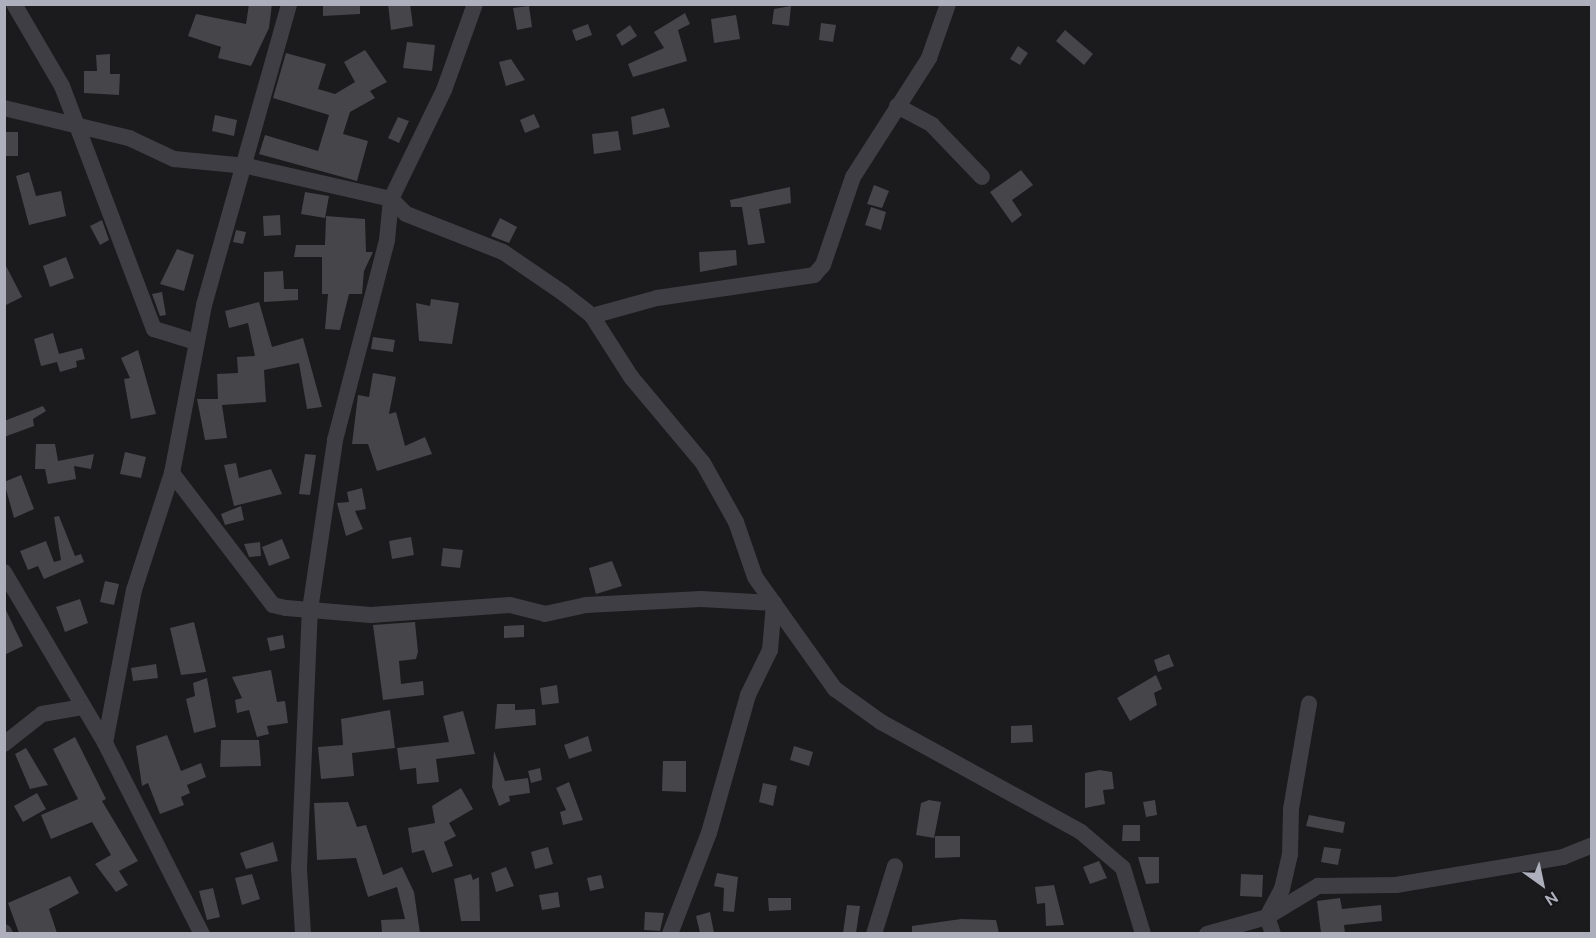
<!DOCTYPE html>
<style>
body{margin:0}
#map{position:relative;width:1596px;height:938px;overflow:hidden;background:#1b1b1d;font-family:Ubuntu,sans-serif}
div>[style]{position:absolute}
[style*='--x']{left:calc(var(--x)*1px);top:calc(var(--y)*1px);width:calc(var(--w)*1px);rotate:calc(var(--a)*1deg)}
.building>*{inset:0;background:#45454a}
.minor>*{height:16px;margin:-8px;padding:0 8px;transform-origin:8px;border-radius:8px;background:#3e3e44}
span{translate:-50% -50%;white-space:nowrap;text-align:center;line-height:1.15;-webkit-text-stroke:4.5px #161618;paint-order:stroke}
.frame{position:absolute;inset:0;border:6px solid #adb0bc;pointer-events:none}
.north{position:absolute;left:1512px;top:854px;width:60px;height:60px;-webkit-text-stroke:4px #161618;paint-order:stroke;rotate:147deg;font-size:16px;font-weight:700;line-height:24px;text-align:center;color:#adb0bc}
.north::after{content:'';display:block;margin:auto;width:21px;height:27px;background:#adb0bc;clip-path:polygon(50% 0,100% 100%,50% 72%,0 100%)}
</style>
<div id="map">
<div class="building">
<div style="clip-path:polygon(249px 4px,272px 4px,269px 28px,251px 66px,218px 58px,221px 47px,188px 36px,196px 14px,246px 24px)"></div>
<div style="clip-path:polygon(323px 4px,360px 4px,360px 14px,323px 16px)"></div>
<div style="clip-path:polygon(388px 4px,410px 4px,413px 26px,391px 30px)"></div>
<div style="clip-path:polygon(529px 6px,532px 27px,517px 30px,513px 8px)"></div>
<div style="clip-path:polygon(791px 6px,789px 26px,772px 24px,774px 9px)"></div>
<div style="clip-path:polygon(685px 13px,690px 24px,678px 30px,687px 61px,633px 77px,628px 64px,664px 48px,654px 32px)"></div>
<div style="clip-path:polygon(736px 15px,740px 39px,714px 43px,711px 19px)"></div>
<div style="clip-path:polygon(821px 23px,836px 25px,833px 42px,819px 40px)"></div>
<div style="clip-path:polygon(588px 24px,592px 35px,576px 41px,572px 30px)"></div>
<div style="clip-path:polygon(630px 25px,637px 36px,622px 46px,616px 35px)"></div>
<div style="clip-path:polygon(1065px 30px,1093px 54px,1084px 65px,1056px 41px)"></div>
<div style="clip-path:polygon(407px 42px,435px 45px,432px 71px,403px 68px)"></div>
<div style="clip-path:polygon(1018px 46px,1028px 53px,1020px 65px,1010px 59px)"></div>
<div style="clip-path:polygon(365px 50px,387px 82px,370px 91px,375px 98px,350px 112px,343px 134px,368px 141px,357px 181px,259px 154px,265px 135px,318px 151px,329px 115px,273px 98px,286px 53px,326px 64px,318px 89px,335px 94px,355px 82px,344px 62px)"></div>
<div style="clip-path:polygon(110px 54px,110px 74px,120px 74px,119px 95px,84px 93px,84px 71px,97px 71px,96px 55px)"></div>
<div style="clip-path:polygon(511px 59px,525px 80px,506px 86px,499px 62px)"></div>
<div style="clip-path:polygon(664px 108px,670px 127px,633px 135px,631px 117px)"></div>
<div style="clip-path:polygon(534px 114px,540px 127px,525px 133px,520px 120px)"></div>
<div style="clip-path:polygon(215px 115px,237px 120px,234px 136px,212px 131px)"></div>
<div style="clip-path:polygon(398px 117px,409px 121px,399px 143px,388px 138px)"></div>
<div style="clip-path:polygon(618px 131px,621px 150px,594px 154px,592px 134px)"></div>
<div style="clip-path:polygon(5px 132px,18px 132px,18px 156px,4px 156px)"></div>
<div style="clip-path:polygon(1021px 170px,1033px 185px,1012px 200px,1022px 215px,1012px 223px,990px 192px)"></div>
<div style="clip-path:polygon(29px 172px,36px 196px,61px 191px,66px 216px,29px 225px,16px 176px)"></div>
<div style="clip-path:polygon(874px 185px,889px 191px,882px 208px,867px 204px)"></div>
<div style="clip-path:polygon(790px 187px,791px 203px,759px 209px,765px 243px,748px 245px,742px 207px,731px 207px,730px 200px)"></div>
<div style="clip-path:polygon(305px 192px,329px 196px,325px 218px,301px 214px)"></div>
<div style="clip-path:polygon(871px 207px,886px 212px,881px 230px,865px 225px)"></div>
<div style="clip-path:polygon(280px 215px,281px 235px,264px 236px,263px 216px)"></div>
<div style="clip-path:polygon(326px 216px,365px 219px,366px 252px,373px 252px,364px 271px,362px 294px,349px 294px,340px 330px,325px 329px,328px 294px,322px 294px,322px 257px,294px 257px,296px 245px,325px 245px)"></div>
<div style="clip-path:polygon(500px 218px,517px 227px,509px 243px,491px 236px)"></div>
<div style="clip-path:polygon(102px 220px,109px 240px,100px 245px,90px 226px)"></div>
<div style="clip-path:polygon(236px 230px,246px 232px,243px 244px,233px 242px)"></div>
<div style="clip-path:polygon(177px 249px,194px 255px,184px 291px,160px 284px)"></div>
<div style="clip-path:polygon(736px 250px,737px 265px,700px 272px,699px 252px)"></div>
<div style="clip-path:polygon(66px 257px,74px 278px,50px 287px,43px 266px)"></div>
<div style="clip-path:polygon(4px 262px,22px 297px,4px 306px)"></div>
<div style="clip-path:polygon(283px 271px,284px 289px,298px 289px,298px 300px,264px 302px,264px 272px)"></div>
<div style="clip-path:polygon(162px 292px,166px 315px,160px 316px,152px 294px)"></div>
<div style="clip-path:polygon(431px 299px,459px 303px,452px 344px,419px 341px,416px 303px,430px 306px)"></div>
<div style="clip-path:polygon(259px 302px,272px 347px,303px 338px,322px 407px,307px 409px,299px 363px,264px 370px,266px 402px,222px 405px,227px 438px,205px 440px,197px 399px,218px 399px,217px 374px,238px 373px,237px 357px,255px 356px,248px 323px,229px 328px,225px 311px)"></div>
<div style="clip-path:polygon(53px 333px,59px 354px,82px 348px,85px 359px,76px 361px,77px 367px,60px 372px,57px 362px,41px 366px,34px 339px)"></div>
<div style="clip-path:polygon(373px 337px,395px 340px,393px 352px,371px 349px)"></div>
<div style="clip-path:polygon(138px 350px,156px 414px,131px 419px,124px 379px,130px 378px,121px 358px)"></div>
<div style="clip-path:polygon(373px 373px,396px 377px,389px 414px,396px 412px,405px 446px,425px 437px,432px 454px,377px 471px,368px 444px,352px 444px,358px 395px,369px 397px)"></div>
<div style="clip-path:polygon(43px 406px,46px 411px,33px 419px,34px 426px,4px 437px,4px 421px)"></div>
<div style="clip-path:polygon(36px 444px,55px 444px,58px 461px,94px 454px,91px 469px,74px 466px,76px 479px,48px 484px,45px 469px,35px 469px)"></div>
<div style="clip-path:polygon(125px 452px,146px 457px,141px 478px,120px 474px)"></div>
<div style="clip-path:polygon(305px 454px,316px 455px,310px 495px,299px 494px)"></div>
<div style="clip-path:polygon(236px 463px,239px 478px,271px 469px,282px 494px,234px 506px,224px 465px)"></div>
<div style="clip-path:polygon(21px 475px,34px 509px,14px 518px,4px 482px)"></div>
<div style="clip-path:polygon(362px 488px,366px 509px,355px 511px,363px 529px,346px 536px,337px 503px,349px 502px,347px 492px)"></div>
<div style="clip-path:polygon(241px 506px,244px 520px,225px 525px,221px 514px)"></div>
<div style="clip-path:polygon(59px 516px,75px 556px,81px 554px,84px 562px,44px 579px,38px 566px,28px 570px,20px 551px,46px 541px,54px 562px,61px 560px,54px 517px)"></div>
<div style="clip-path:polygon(411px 537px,414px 555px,392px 559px,389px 541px)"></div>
<div style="clip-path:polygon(282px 539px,290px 558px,269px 566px,262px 547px)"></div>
<div style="clip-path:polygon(260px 542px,261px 556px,249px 557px,244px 544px)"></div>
<div style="clip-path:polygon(443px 548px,463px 550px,460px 568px,441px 566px)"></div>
<div style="clip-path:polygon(612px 561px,622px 586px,596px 594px,589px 568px)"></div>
<div style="clip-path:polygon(105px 581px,119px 584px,114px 605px,100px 602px)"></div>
<div style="clip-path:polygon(80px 599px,88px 623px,65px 632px,56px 607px)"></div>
<div style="clip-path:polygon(4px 606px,23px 646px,4px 655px)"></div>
<div style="clip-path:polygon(194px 622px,206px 672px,181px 675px,170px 628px)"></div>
<div style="clip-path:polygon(415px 622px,418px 652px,416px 659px,399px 661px,401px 684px,423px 681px,424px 695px,383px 700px,373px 625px)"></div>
<div style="clip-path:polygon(524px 625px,524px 637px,504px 638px,504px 626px)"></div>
<div style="clip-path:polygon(283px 635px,285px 648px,270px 651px,267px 638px)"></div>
<div style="clip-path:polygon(1169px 654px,1174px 666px,1158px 672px,1154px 660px)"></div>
<div style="clip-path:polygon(156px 664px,158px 678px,133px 681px,131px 668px)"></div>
<div style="clip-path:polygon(271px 670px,277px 702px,285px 701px,288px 723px,267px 726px,269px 734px,257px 737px,249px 710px,237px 713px,235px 700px,242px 698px,232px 677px)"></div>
<div style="clip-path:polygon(1156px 675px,1162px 689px,1154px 693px,1157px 705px,1130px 721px,1117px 698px)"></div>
<div style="clip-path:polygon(207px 678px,216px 727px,194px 733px,186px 699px,195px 696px,193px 683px)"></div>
<div style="clip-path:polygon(557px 685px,559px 703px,542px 705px,540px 688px)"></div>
<div style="clip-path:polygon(497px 704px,515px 704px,515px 710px,535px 709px,536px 725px,495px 729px)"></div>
<div style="clip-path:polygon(390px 710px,395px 748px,352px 753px,354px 776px,321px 779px,318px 747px,343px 745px,341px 719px)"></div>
<div style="clip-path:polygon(463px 711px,475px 754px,436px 759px,439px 782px,417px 784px,416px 768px,400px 770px,397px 748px,449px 742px,443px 716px)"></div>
<div style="clip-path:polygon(1032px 725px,1033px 742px,1011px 743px,1011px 726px)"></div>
<div style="clip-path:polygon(167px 735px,181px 771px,201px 763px,206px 777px,187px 785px,190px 793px,181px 797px,184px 805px,160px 814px,148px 783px,142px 786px,136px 746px)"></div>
<div style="clip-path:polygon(588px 736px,592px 751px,569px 759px,564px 745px)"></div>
<div style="clip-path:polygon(75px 737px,106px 799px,102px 801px,138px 861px,119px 871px,128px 885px,116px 892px,95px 864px,111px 855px,92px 822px,51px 839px,41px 815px,78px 799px,53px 749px)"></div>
<div style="clip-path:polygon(221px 740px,259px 740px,261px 766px,220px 767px)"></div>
<div style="clip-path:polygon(794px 746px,813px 752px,809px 766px,790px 760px)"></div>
<div style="clip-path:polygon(26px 748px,48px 785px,30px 789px,15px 754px)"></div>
<div style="clip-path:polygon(494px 751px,505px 781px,528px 778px,530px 793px,509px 796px,510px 801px,499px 806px,492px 787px)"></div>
<div style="clip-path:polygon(663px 761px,686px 761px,686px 792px,662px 791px)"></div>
<div style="clip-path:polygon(540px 768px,542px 780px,531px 783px,528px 771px)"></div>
<div style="clip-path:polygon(1100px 770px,1112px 772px,1114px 789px,1103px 790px,1105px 804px,1085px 808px,1085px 773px)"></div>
<div style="clip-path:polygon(569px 782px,583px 820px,563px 825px,560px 812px,566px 810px,556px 788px)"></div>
<div style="clip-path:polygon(763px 783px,777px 786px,773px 806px,759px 802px)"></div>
<div style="clip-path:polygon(461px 788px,473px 809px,449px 823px,456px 836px,444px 842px,453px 866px,432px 873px,424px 850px,412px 853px,408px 828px,435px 823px,432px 806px)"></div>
<div style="clip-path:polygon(37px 793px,46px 809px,23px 822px,14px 806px)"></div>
<div style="clip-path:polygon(929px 800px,941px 802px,934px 838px,916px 835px,921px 803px)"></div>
<div style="clip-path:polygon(1155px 800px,1157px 815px,1146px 817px,1143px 802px)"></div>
<div style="clip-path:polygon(348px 802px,357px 827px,366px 825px,383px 875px,402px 867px,414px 892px,420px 933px,382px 933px,381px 920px,405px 919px,397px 887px,368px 897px,356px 858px,317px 860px,314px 803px)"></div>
<div style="clip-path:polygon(1309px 815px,1345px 822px,1343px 833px,1306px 826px)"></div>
<div style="clip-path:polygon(1123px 825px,1140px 825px,1140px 841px,1122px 841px)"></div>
<div style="clip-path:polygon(935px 836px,960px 836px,960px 857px,935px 858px)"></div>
<div style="clip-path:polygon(273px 842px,278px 861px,246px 869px,240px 853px)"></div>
<div style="clip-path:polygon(548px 847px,553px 864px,535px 869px,531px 852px)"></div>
<div style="clip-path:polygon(1324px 847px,1341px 849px,1338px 865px,1321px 862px)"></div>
<div style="clip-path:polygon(1138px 857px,1159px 857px,1159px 883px,1146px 884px)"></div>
<div style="clip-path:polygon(1099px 861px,1107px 878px,1090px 884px,1083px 867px)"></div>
<div style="clip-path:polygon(506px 867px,514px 886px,496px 892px,491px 873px)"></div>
<div style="clip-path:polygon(717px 873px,738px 877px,734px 912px,723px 911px,724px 888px,714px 886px)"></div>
<div style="clip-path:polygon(252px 874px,260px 899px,242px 905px,235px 878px)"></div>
<div style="clip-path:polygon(471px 874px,473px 880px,479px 877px,480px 921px,461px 921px,454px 879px)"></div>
<div style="clip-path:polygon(1241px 874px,1263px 875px,1262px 897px,1240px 896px)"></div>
<div style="clip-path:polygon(601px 875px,604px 888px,590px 891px,587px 878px)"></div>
<div style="clip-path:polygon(70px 876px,79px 893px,49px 909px,57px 933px,19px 933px,8px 903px)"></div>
<div style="clip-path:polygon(1054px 885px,1064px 925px,1046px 926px,1045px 903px,1037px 904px,1035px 887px)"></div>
<div style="clip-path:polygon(213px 888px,220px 917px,207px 920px,199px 891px)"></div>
<div style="clip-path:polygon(558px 892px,560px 907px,542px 910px,539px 895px)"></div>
<div style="clip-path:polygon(768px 898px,791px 898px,791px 910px,769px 911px)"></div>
<div style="clip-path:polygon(1340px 898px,1342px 909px,1381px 905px,1382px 921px,1344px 925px,1345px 933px,1321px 933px,1317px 901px)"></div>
<div style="clip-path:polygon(847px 905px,860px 906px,856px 933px,843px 933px)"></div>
<div style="clip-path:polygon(645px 912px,664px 913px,660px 931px,644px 930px)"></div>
<div style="clip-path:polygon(710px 912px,714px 933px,700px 933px,696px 916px)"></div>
<div style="clip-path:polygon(961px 919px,996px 920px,999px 933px,912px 933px,912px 926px)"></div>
</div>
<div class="minor">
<div style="--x:14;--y:4;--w:95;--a:59.7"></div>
<div style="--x:62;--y:86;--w:260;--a:69.3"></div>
<div style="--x:154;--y:329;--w:44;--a:17.2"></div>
<div style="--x:897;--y:106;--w:40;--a:28"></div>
<div style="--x:932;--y:125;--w:72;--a:46.1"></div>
<div style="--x:4;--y:108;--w:129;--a:13.5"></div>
<div style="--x:129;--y:138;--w:50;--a:25"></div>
<div style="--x:174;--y:159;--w:73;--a:5.5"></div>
<div style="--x:247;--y:166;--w:148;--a:12.9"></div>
<div style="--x:391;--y:199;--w:21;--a:45"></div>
<div style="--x:406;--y:214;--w:104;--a:21.4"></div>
<div style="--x:503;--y:252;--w:73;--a:34.3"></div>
<div style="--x:563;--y:293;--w:37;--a:38"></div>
<div style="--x:592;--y:316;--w:72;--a:57.4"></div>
<div style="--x:631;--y:377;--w:112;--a:50.1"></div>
<div style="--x:703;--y:463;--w:68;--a:60.8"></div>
<div style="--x:736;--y:522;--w:58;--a:70.9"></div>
<div style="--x:755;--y:577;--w:138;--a:54.5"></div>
<div style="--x:835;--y:689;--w:57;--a:35.7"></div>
<div style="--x:881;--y:722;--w:228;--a:28.8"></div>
<div style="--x:1081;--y:832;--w:55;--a:40.6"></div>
<div style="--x:1123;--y:868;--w:69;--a:73.1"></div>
<div style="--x:592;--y:316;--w:67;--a:-15.5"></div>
<div style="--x:657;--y:298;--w:159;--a:-8.3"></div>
<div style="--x:814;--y:275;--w:13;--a:-48"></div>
<div style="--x:823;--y:265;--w:93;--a:-71.2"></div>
<div style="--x:853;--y:177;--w:141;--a:-57.4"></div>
<div style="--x:929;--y:58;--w:57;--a:-70.6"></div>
<div style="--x:172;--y:473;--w:166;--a:52.6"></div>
<div style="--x:273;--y:605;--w:13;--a:13"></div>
<div style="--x:286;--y:608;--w:85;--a:4.7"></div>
<div style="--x:371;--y:615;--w:139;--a:-4.1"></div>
<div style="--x:510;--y:605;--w:36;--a:14"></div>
<div style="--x:545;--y:614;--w:42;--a:-12.4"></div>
<div style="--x:586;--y:605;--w:115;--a:-3"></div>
<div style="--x:701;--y:599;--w:73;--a:3.1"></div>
<div style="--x:4;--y:572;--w:199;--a:59.4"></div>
<div style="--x:105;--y:743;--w:214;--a:63.1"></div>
<div style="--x:105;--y:743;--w:156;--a:-79.3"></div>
<div style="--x:134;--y:590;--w:123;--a:-72"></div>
<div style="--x:172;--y:473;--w:171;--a:-79.2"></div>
<div style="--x:204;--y:305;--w:313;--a:-74.2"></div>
<div style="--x:4;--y:744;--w:48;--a:-38.3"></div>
<div style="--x:42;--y:714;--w:42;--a:-9.7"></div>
<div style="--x:4;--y:932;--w:2;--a:63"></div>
<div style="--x:303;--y:934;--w:65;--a:-93.5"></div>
<div style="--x:299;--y:869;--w:259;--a:-87.6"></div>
<div style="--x:310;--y:610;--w:172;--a:-81.6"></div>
<div style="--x:335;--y:440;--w:207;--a:-75.4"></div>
<div style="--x:387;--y:240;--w:41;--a:-84.4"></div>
<div style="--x:391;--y:199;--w:121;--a:-64.1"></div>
<div style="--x:444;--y:90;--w:91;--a:-70.2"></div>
<div style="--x:670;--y:934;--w:108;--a:-68.9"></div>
<div style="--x:709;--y:833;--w:143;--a:-74.2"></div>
<div style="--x:748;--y:695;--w:50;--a:-63.9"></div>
<div style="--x:770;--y:650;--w:47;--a:-85.1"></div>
<div style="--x:874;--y:934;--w:71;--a:-72.8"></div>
<div style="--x:1207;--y:934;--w:62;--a:-15.8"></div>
<div style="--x:1267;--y:917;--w:60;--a:-31.3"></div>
<div style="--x:1318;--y:886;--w:78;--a:-0.7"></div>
<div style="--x:1396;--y:885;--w:169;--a:-9.5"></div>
<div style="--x:1563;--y:857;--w:31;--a:-22"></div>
<div style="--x:1273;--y:934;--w:18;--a:-109"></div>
<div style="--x:1267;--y:917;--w:32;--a:-62"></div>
<div style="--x:1282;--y:889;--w:36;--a:-77"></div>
<div style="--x:1290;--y:854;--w:45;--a:-88.7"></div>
<div style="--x:1291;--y:809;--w:107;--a:-80.3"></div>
</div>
<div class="frame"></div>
<div class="north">N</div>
</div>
